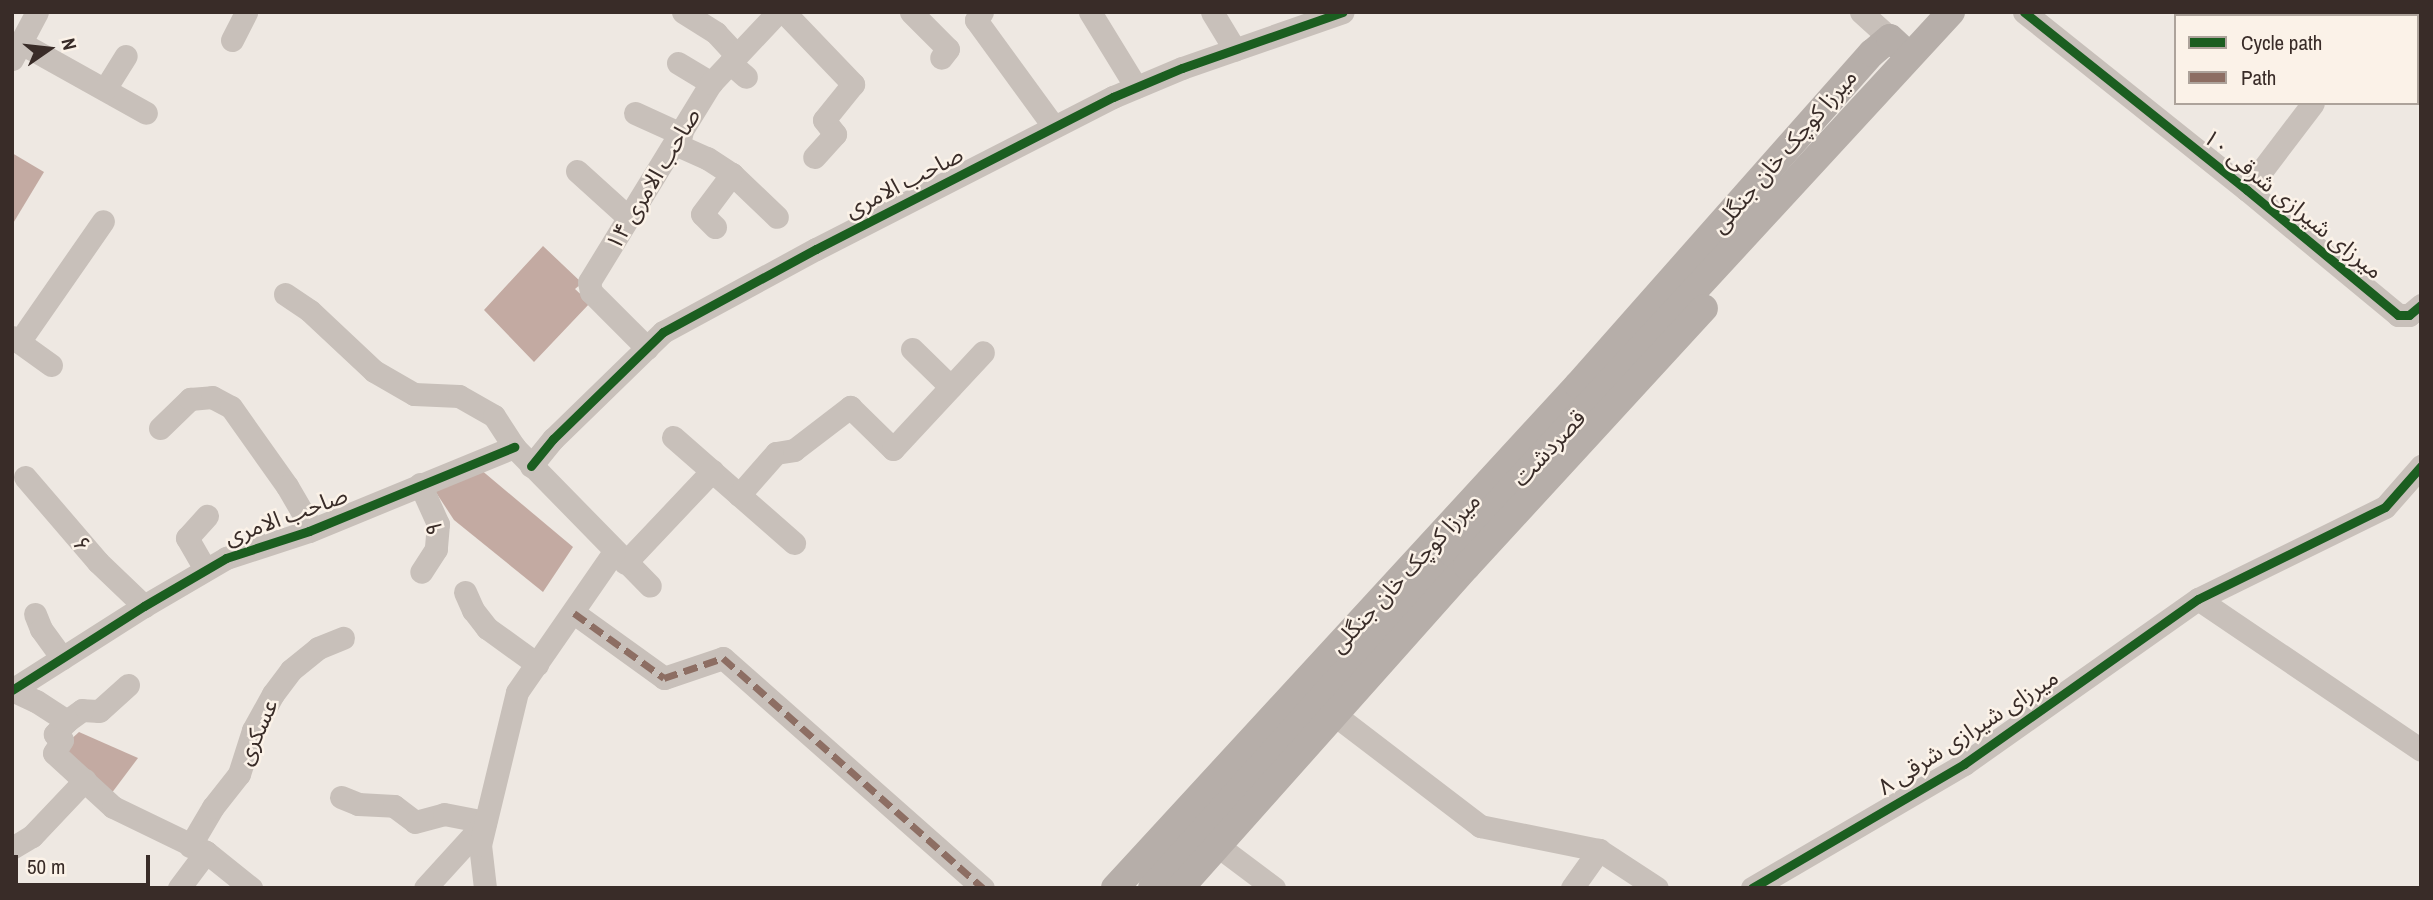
<!DOCTYPE html>
<meta charset="utf-8">
<style>
body{margin:0}
#map{position:relative;width:2433px;height:900px;overflow:hidden;background:#eee8e2;font-family:"Archivo Narrow","Noto Sans Arabic",sans-serif}
div>[style]{position:absolute}
[style*='--x']{left:calc(var(--x)*1px);top:calc(var(--y)*1px);width:calc(var(--w)*1px);rotate:calc(var(--a)*1deg)}
.building>*{inset:0;background:#c3aaa2}
.minor>*{height:23px;margin:-11.5px;padding:0 11.5px;transform-origin:11.5px;border-radius:11.5px;background:#c8c0ba}
.major>*{height:28px;margin:-14px;padding:0 14px;transform-origin:14px;border-radius:14px;background:#b6aea9}
.quiet>*{height:7px;margin-top:-3.5px;transform-origin:0;background:repeating-linear-gradient(90deg,#8d6e63 0 14px,transparent 0 21px)}
.cycleway>*{height:9px;margin:-4.5px;padding:0 4.5px;transform-origin:4.5px;border-radius:4.5px;background:#1b5e20}
span{translate:-50% -50%;white-space:nowrap;text-align:center;line-height:1.15;-webkit-text-stroke:5px #fbf2e8;paint-order:stroke}
.street-label{font-size:23px;color:#392c28}
.frame{position:absolute;inset:0;border:14px solid #392c28;pointer-events:none}
.legend{position:absolute;left:2174px;top:14px;width:245px;height:91px;box-sizing:border-box;background:#fbf2e8;border:2px solid #ada39b;margin:0;padding:9px 12px;list-style:none;font-size:21px;color:#392c28}
.legend li{display:flex;align-items:center;gap:14px;height:35px}
.legend b{width:35px;border:2px solid #ada39b}
.north{position:absolute;left:14px;top:14px;width:70px;height:70px;-webkit-text-stroke:5px #fbf2e8;paint-order:stroke;rotate:76deg;font-size:19px;font-weight:700;line-height:28px;text-align:center;color:#392c28}
.north::after{content:'';display:block;margin:auto;width:24px;height:32px;background:#392c28;clip-path:polygon(50% 0,100% 100%,50% 72%,0 100%)}
.scale{position:absolute;left:14px;top:855px;width:136px;height:32px;box-sizing:border-box;border:4px solid #392c28;border-top:0;padding-left:9px;font-size:21px;line-height:24px;white-space:nowrap;color:#392c28;-webkit-text-stroke:5px #fbf2e8;paint-order:stroke}
</style>
<div id="map">
<div class="building">
<div style="clip-path:polygon(12px 153px,44px 172px,12px 225px)"></div>
<div style="clip-path:polygon(543px 246px,582px 283px,575px 289px,590px 303px,534px 362px,484px 310px)"></div>
<div style="clip-path:polygon(480px 469px,573px 547px,543px 592px,454px 520px,433px 488px)"></div>
<div style="clip-path:polygon(79px 732px,138px 758px,108px 798px,57px 752px)"></div>
</div>
<div class="minor">
<div style="--x:683;--y:12;--w:39;--a:32"></div>
<div style="--x:716;--y:33;--w:23;--a:47"></div>
<div style="--x:732;--y:50;--w:8;--a:67"></div>
<div style="--x:784;--y:12;--w:100;--a:46.2"></div>
<div style="--x:853;--y:84;--w:46;--a:128.9"></div>
<div style="--x:824;--y:120;--w:18;--a:52"></div>
<div style="--x:835;--y:134;--w:31;--a:132"></div>
<div style="--x:911;--y:12;--w:52;--a:45"></div>
<div style="--x:948;--y:49;--w:11;--a:128"></div>
<div style="--x:982;--y:12;--w:10;--a:127"></div>
<div style="--x:976;--y:20;--w:132;--a:53.9"></div>
<div style="--x:1090;--y:12;--w:88;--a:58.5"></div>
<div style="--x:1212;--y:12;--w:44;--a:58.8"></div>
<div style="--x:1861;--y:12;--w:39;--a:42"></div>
<div style="--x:2024;--y:12;--w:285;--a:38.6"></div>
<div style="--x:2247;--y:190;--w:196;--a:39.6"></div>
<div style="--x:2398;--y:315;--w:11;--a:0"></div>
<div style="--x:2409;--y:315;--w:16;--a:-40"></div>
<div style="--x:2379;--y:16;--w:5;--a:-53"></div>
<div style="--x:232;--y:40;--w:31;--a:-63"></div>
<div style="--x:21;--y:43;--w:143;--a:29.2"></div>
<div style="--x:12;--y:59;--w:53;--a:-62"></div>
<div style="--x:678;--y:63;--w:39;--a:31"></div>
<div style="--x:730;--y:63;--w:21;--a:41"></div>
<div style="--x:105;--y:89;--w:39;--a:-58"></div>
<div style="--x:635;--y:113;--w:51;--a:24.5"></div>
<div style="--x:675;--y:144;--w:35;--a:24"></div>
<div style="--x:707;--y:158;--w:30;--a:33"></div>
<div style="--x:732;--y:174;--w:62;--a:43.7"></div>
<div style="--x:577;--y:171;--w:70;--a:42.1"></div>
<div style="--x:2247;--y:190;--w:109;--a:-52.8"></div>
<div style="--x:715;--y:227;--w:18;--a:-135"></div>
<div style="--x:702;--y:214;--w:50;--a:-53.1"></div>
<div style="--x:285;--y:294;--w:30;--a:34"></div>
<div style="--x:310;--y:311;--w:88;--a:43.2"></div>
<div style="--x:374;--y:371;--w:46;--a:29.9"></div>
<div style="--x:414;--y:394;--w:45;--a:2.5"></div>
<div style="--x:459;--y:396;--w:40;--a:29.7"></div>
<div style="--x:494;--y:416;--w:37;--a:57"></div>
<div style="--x:514;--y:447;--w:194;--a:45.6"></div>
<div style="--x:12;--y:337;--w:48;--a:35.7"></div>
<div style="--x:19;--y:342;--w:147;--a:-55.2"></div>
<div style="--x:647;--y:348;--w:79;--a:-135"></div>
<div style="--x:591;--y:292;--w:10;--a:-101"></div>
<div style="--x:589;--y:282;--w:233;--a:-58.5"></div>
<div style="--x:711;--y:83;--w:98;--a:-46.7"></div>
<div style="--x:912;--y:349;--w:54;--a:44.3"></div>
<div style="--x:160;--y:428;--w:42;--a:-44"></div>
<div style="--x:190;--y:399;--w:22;--a:-5"></div>
<div style="--x:212;--y:397;--w:21;--a:28"></div>
<div style="--x:231;--y:407;--w:97;--a:54.7"></div>
<div style="--x:287;--y:486;--w:50;--a:59.8"></div>
<div style="--x:673;--y:437;--w:161;--a:41.2"></div>
<div style="--x:531;--y:466;--w:35;--a:-51"></div>
<div style="--x:553;--y:439;--w:153;--a:-44.2"></div>
<div style="--x:663;--y:332;--w:174;--a:-28.5"></div>
<div style="--x:816;--y:249;--w:334;--a:-27.1"></div>
<div style="--x:1113;--y:97;--w:75;--a:-22.8"></div>
<div style="--x:1182;--y:68;--w:170;--a:-19.2"></div>
<div style="--x:25;--y:477;--w:112;--a:49.3"></div>
<div style="--x:98;--y:562;--w:64;--a:43.7"></div>
<div style="--x:420;--y:484;--w:44;--a:65.8"></div>
<div style="--x:438;--y:524;--w:25;--a:95"></div>
<div style="--x:436;--y:549;--w:27;--a:123"></div>
<div style="--x:739;--y:495;--w:56;--a:-48.6"></div>
<div style="--x:776;--y:453;--w:18;--a:-9"></div>
<div style="--x:794;--y:450;--w:71;--a:-37.5"></div>
<div style="--x:850;--y:407;--w:60;--a:44.3"></div>
<div style="--x:893;--y:449;--w:132;--a:-47.1"></div>
<div style="--x:625;--y:563;--w:127;--a:-46.6"></div>
<div style="--x:205;--y:569;--w:36;--a:-120"></div>
<div style="--x:187;--y:538;--w:30;--a:-48"></div>
<div style="--x:465;--y:592;--w:20;--a:66"></div>
<div style="--x:473;--y:610;--w:23;--a:52"></div>
<div style="--x:487;--y:628;--w:62;--a:35.8"></div>
<div style="--x:2198;--y:599;--w:269;--a:34.1"></div>
<div style="--x:574;--y:613;--w:111;--a:35.8"></div>
<div style="--x:664;--y:678;--w:62;--a:-18.7"></div>
<div style="--x:723;--y:658;--w:347;--a:41.5"></div>
<div style="--x:35;--y:614;--w:16;--a:68"></div>
<div style="--x:41;--y:629;--w:36;--a:54"></div>
<div style="--x:128;--y:685;--w:39;--a:138"></div>
<div style="--x:99;--y:711;--w:17;--a:-177"></div>
<div style="--x:82;--y:710;--w:19;--a:144"></div>
<div style="--x:67;--y:721;--w:18;--a:133"></div>
<div style="--x:55;--y:734;--w:9;--a:41"></div>
<div style="--x:62;--y:740;--w:15;--a:122"></div>
<div style="--x:54;--y:753;--w:80;--a:42.5"></div>
<div style="--x:113;--y:807;--w:103;--a:25.8"></div>
<div style="--x:206;--y:852;--w:58;--a:38.7"></div>
<div style="--x:12;--y:690;--w:156;--a:-32.5"></div>
<div style="--x:144;--y:606;--w:95;--a:-30.3"></div>
<div style="--x:226;--y:558;--w:87;--a:-18"></div>
<div style="--x:309;--y:531;--w:222;--a:-22.3"></div>
<div style="--x:12;--y:690;--w:26;--a:25"></div>
<div style="--x:36;--y:701;--w:37;--a:33"></div>
<div style="--x:1335;--y:715;--w:183;--a:37.4"></div>
<div style="--x:1480;--y:826;--w:121;--a:11.4"></div>
<div style="--x:1599;--y:850;--w:69;--a:33.2"></div>
<div style="--x:341;--y:797;--w:18;--a:22"></div>
<div style="--x:358;--y:804;--w:36;--a:3"></div>
<div style="--x:394;--y:806;--w:26;--a:37"></div>
<div style="--x:415;--y:822;--w:30;--a:-15"></div>
<div style="--x:444;--y:814;--w:42;--a:11"></div>
<div style="--x:190;--y:846;--w:45;--a:-59.5"></div>
<div style="--x:213;--y:807;--w:42;--a:-51.8"></div>
<div style="--x:239;--y:774;--w:46;--a:-72.3"></div>
<div style="--x:253;--y:730;--w:41;--a:-60.9"></div>
<div style="--x:273;--y:694;--w:30;--a:-53"></div>
<div style="--x:291;--y:670;--w:35;--a:-39"></div>
<div style="--x:318;--y:648;--w:27;--a:-22"></div>
<div style="--x:1218;--y:846;--w:70;--a:36.9"></div>
<div style="--x:12;--y:848;--w:23;--a:-31"></div>
<div style="--x:32;--y:836;--w:77;--a:-46.6"></div>
<div style="--x:179;--y:888;--w:45;--a:-53.1"></div>
<div style="--x:425;--y:888;--w:89;--a:-47.7"></div>
<div style="--x:485;--y:888;--w:43;--a:-96.6"></div>
<div style="--x:480;--y:845;--w:157;--a:-76.4"></div>
<div style="--x:517;--y:692;--w:170;--a:-55.3"></div>
<div style="--x:1572;--y:888;--w:47;--a:-54.6"></div>
<div style="--x:1752;--y:888;--w:246;--a:-30.3"></div>
<div style="--x:1964;--y:764;--w:286;--a:-35.2"></div>
<div style="--x:2198;--y:599;--w:208;--a:-26.2"></div>
<div style="--x:2385;--y:507;--w:55;--a:-48.7"></div>
</div>
<div class="major">
<div style="--x:1115;--y:888;--w:684;--a:-47.37"></div>
<div style="--x:1578;--y:385;--w:443;--a:-48.5"></div>
<div style="--x:1872;--y:53;--w:23;--a:-40"></div>
<div style="--x:1890;--y:38;--w:26;--a:43"></div>
<div style="--x:1152;--y:888;--w:450;--a:-48.2"></div>
<div style="--x:1452;--y:553;--w:736;--a:-47.31"></div>
<div style="--x:1180;--y:888;--w:431;--a:-48.3"></div>
<div style="--x:1467;--y:566;--w:350;--a:-47.4"></div>
</div>
<div class="quiet">
<div style="--x:574;--y:613;--w:111;--a:35.8"></div>
<div style="--x:664;--y:678;--w:62;--a:-18.7"></div>
<div style="--x:723;--y:658;--w:347;--a:41.5"></div>
</div>
<div class="cycleway">
<div style="--x:2024;--y:12;--w:285;--a:38.6"></div>
<div style="--x:2247;--y:190;--w:196;--a:39.6"></div>
<div style="--x:2398;--y:315;--w:11;--a:0"></div>
<div style="--x:2409;--y:315;--w:16;--a:-40"></div>
<div style="--x:531;--y:466;--w:35;--a:-51"></div>
<div style="--x:553;--y:439;--w:153;--a:-44.2"></div>
<div style="--x:663;--y:332;--w:174;--a:-28.5"></div>
<div style="--x:816;--y:249;--w:334;--a:-27.1"></div>
<div style="--x:1113;--y:97;--w:75;--a:-22.8"></div>
<div style="--x:1182;--y:68;--w:170;--a:-19.2"></div>
<div style="--x:12;--y:690;--w:156;--a:-32.5"></div>
<div style="--x:144;--y:606;--w:95;--a:-30.3"></div>
<div style="--x:226;--y:558;--w:87;--a:-18"></div>
<div style="--x:309;--y:531;--w:222;--a:-22.3"></div>
<div style="--x:1752;--y:888;--w:246;--a:-30.3"></div>
<div style="--x:1964;--y:764;--w:286;--a:-35.2"></div>
<div style="--x:2198;--y:599;--w:208;--a:-26.2"></div>
<div style="--x:2385;--y:507;--w:55;--a:-48.7"></div>
</div>
<div class="street-label">
<span style="left:1784px;top:151px;rotate:-49deg">میرزا کوچک خان جنگلی</span>
<span style="left:653px;top:179px;rotate:-59deg">۱۴ صاحب الامری</span>
<span style="left:904px;top:182px;rotate:-27deg">صاحب الامری</span>
<span style="left:2293px;top:204px;rotate:39deg">۱۰ میرزای شیرازی شرقی</span>
<span style="left:1549px;top:448px;rotate:-47deg">قصردشت</span>
<span style="left:286px;top:516px;rotate:-20deg">صاحب الامری</span>
<span style="left:434px;top:529px;rotate:-96deg">۹</span>
<span style="left:82px;top:544px;rotate:49deg">۶</span>
<span style="left:1405px;top:573px;rotate:-47deg">میرزا کوچک خان جنگلی</span>
<span style="left:257px;top:732px;rotate:-66deg">عسکری</span>
<span style="left:1968px;top:732px;rotate:-33deg">۸ میرزای شیرازی شرقی</span>
</div>
<div class="frame"></div>
<ul class="legend">
<li><b style="height:9px;background:#1b5e20"></b>Cycle path</li>
<li><b style="height:9px;background:#8d6e63"></b>Path</li>
</ul>
<div class="north">N</div>
<div class="scale">50 m</div>
</div>
